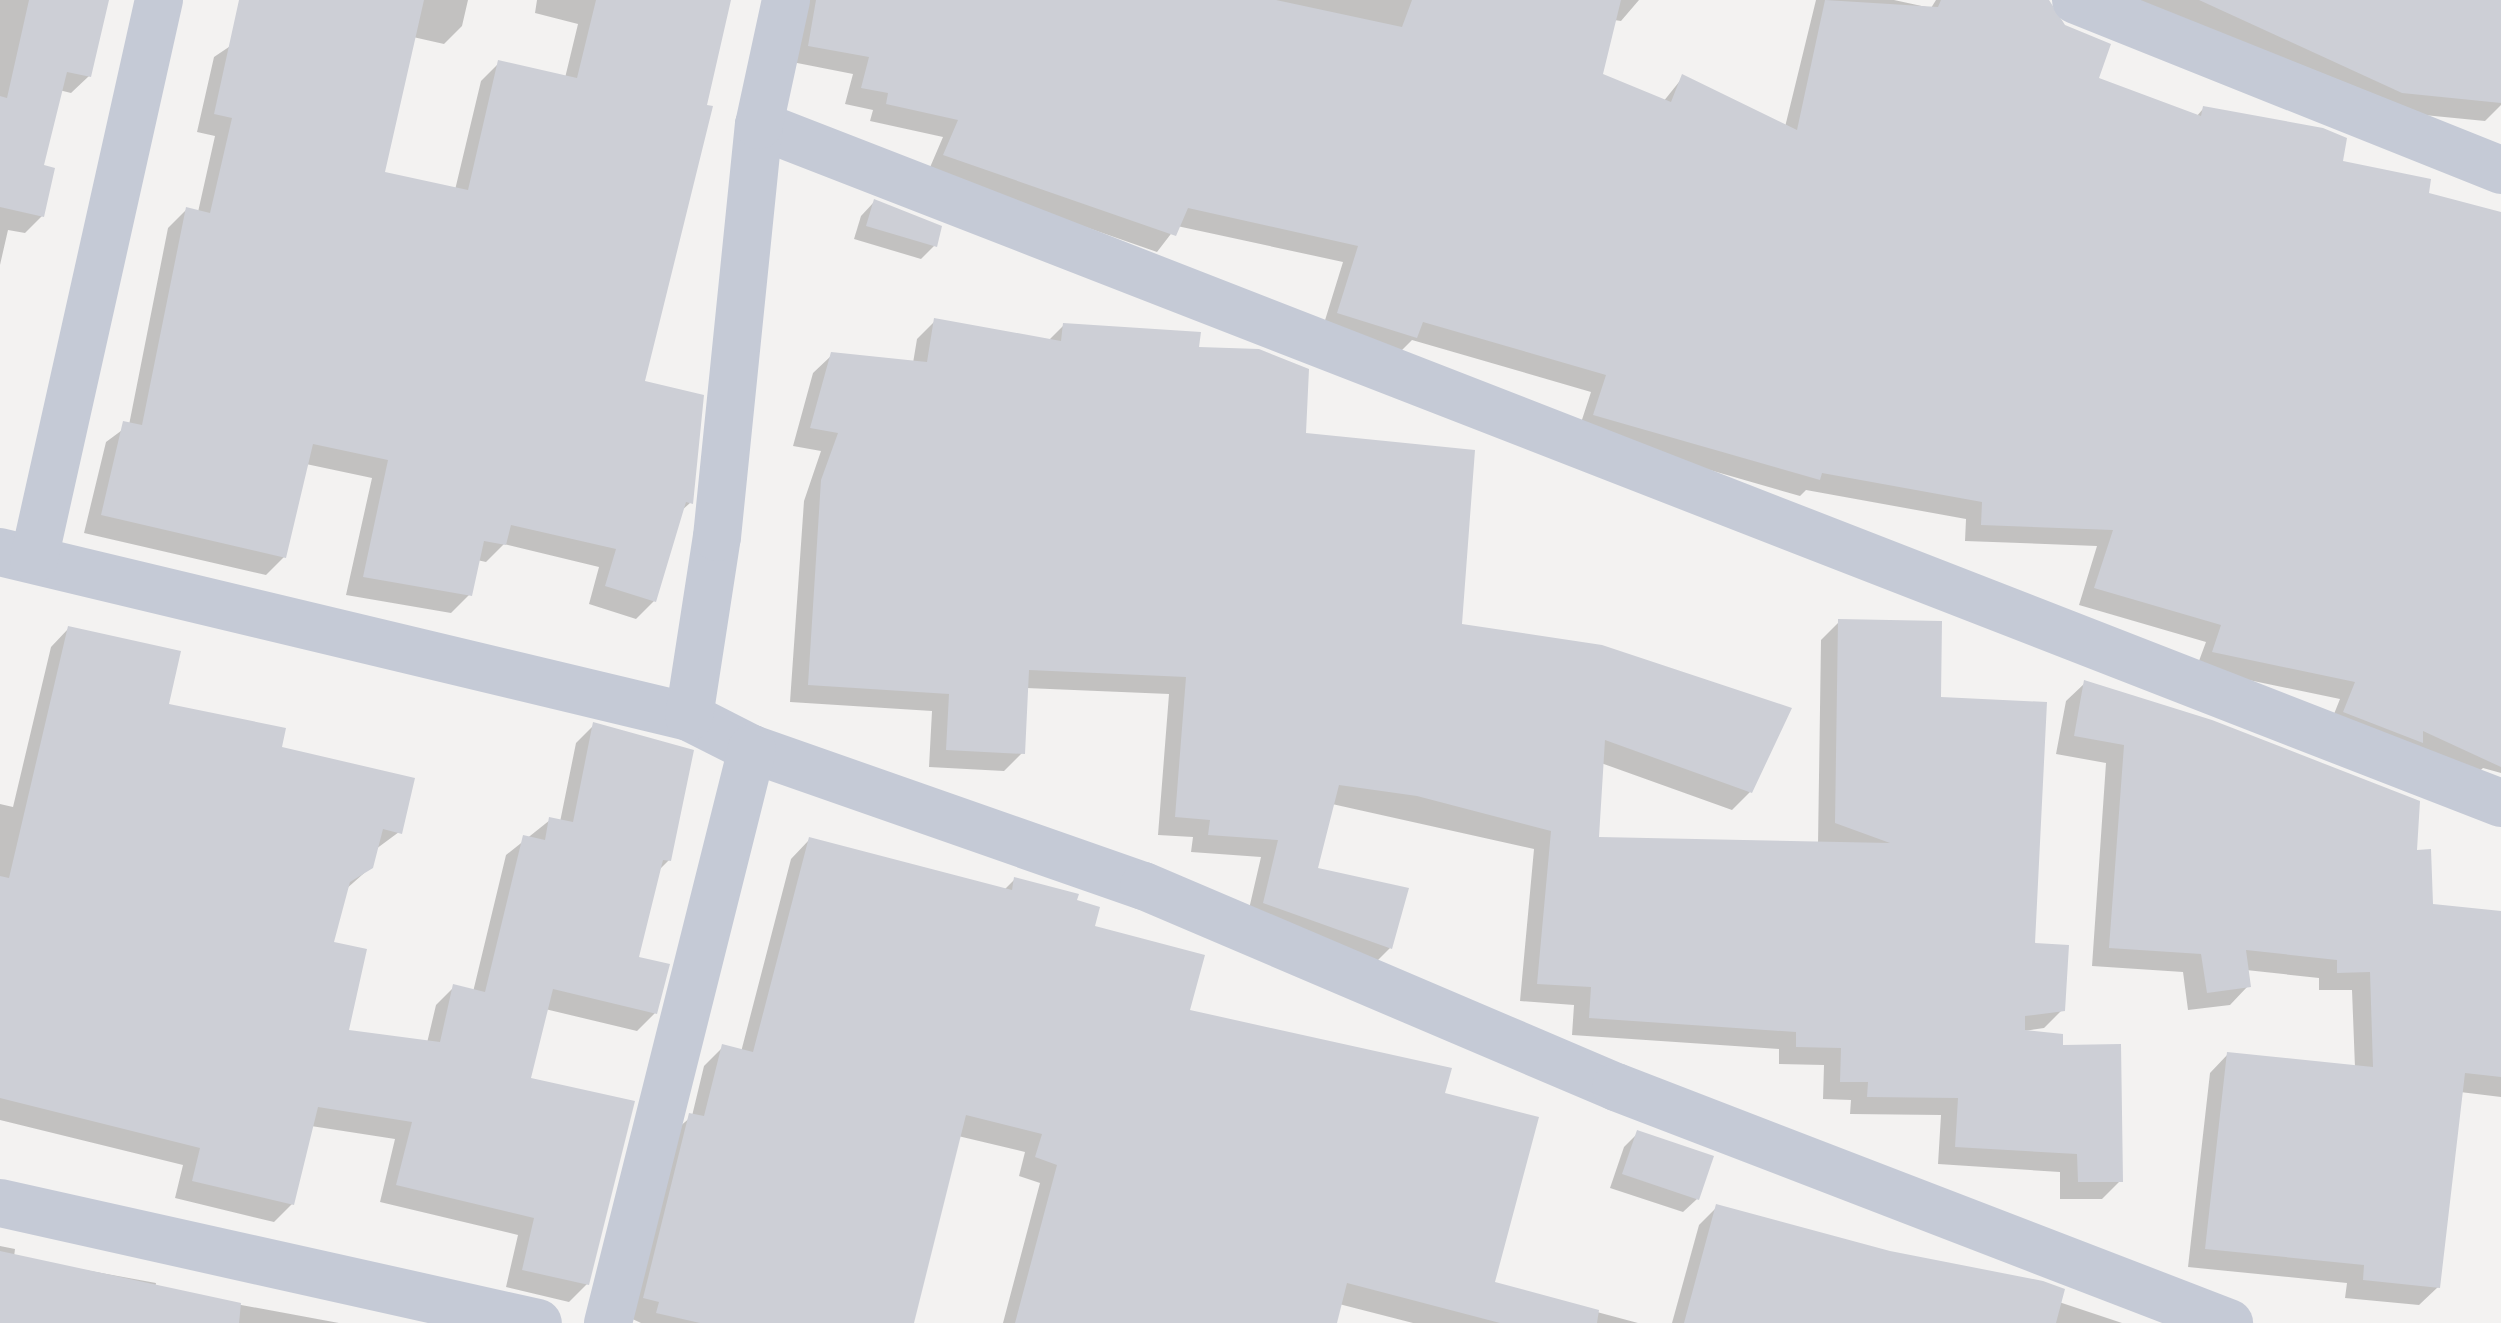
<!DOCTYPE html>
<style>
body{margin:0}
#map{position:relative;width:2501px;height:1323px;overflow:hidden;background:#f3f2f1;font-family:"DM Sans",sans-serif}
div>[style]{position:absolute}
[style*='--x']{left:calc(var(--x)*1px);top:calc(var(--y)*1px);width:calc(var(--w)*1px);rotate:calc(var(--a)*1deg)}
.shadow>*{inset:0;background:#0003}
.building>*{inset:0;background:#cdcfd6}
.street>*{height:48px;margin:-24px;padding:0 24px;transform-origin:24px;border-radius:24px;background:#c5cad6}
span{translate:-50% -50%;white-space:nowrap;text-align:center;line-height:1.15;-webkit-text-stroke:10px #fff;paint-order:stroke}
</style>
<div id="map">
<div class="shadow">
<div style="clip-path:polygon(0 0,106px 0,89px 76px,71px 93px,59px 90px,41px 167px,42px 216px,25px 233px,8px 230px,0 265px)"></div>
<div style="clip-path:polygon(299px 0,468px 0,462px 26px,444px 44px,413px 37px,382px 174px,455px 190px,481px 81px,499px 63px,565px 78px,578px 24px,535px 13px,537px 0,729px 0,642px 383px,690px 503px,680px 512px,654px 601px,636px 619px,589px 604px,599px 567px,504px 544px,486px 562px,477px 560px,469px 595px,451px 613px,346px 595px,372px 478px,306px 464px,284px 557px,266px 575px,84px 533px,106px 442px,129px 425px,168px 228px,186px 210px,198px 212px,215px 136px,197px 132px,214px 57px)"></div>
<div style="clip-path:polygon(804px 0,1639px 0,1621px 21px,1614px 20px,1600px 76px,1663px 102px,1683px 77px,1785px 127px,1816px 0,1894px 0,1931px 8px,1936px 0,1981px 0,2095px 80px,2196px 117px,2203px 109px,2426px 195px,2501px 215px,2501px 773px,2483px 768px,2472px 778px,2328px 729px,2340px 699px,2196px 669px,2206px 642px,2079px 605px,2097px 546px,1965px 541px,1966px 519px,1806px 490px,1800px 496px,1578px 432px,1591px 392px,1412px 340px,1398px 354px,1322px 330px,1343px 262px,1177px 226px,1157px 252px,928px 172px,943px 137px,870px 121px,873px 110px,845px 104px,853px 74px,792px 62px)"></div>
<div style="clip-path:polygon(2086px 0,2501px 0,2501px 105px,2485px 121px,2383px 111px)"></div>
<div style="clip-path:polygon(874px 202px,935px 245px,921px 259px,854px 239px,861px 216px)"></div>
<div style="clip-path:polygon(935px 321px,1048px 341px,1064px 325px,1196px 349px,1304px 435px,1460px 626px,1750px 792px,1732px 810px,1601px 763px,1596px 840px,1818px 844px,1821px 640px,1839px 622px,1938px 699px,2062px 1010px,2044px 1028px,2024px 1031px,2060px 1047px,2121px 1180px,2102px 1199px,2060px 1199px,2060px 1172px,1938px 1164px,1941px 1115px,1850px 1114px,1851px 1100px,1823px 1099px,1824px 1065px,1779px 1064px,1779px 1049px,1572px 1035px,1574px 1005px,1520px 1001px,1534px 849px,1332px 804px,1315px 870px,1390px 948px,1372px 966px,1246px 922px,1261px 857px,1191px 852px,1193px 837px,1158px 835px,1169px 694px,1026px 688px,1022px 753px,1004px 771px,929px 767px,932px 711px,790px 702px,804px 501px,821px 451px,793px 446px,813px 373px,832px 355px,913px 363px,917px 339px)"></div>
<div style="clip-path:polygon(68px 629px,166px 705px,279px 749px,399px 832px,376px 849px,371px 867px,345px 890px,331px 943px,346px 1032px,427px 1043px,436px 1005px,454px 987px,473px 992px,506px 855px,550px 820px,560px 822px,576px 743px,594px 725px,669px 860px,657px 872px,636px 959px,655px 1013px,637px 1031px,545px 1009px,528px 1079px,587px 1284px,569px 1302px,506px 1287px,518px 1235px,380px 1202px,395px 1139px,311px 1126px,292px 1204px,274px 1222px,175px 1198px,183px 1165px,0 1120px,0 804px,13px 807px,51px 647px)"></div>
<div style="clip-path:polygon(2085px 683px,2415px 852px,2431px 906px,2501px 914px,2501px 1097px,2460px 1092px,2438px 1287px,2419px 1305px,2345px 1298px,2347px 1283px,2188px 1267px,2210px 1073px,2228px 1054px,2355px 1068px,2352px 990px,2319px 990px,2319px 978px,2246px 970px,2248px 986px,2230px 1005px,2188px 1010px,2183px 972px,2092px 966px,2106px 763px,2056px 754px,2066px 701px)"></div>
<div style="clip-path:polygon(809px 840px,1004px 890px,1015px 879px,1074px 902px,1092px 928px,1187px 1012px,1442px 1095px,1492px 1284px,1638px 1323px,1413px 1323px,1339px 1304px,1334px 1323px,1003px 1323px,1040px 1183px,1019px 1176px,1025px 1152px,958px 1136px,912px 1323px,641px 1323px,626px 1316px,671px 1134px,692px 1116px,704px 1066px,723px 1047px,741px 1052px,791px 859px)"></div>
<div style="clip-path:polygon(1638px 1133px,1697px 1199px,1683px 1212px,1610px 1188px,1624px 1147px)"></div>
<div style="clip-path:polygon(1717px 1207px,2059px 1302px,2122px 1323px,1672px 1323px,1699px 1225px)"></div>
<div style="clip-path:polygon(0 1246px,15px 1249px,14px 1257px,156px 1283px,155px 1289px,339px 1323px,0 1323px)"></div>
</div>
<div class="building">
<div style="clip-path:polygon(29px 0,109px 0,91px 77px,67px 72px,44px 165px,55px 168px,44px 217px,0 207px,0 96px,7px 98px)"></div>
<div style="clip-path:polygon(239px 0,424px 0,385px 172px,468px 190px,498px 60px,577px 78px,596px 0,731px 0,707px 105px,713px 106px,645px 381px,704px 395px,693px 504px,686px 502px,656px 602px,605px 586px,616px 549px,511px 525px,506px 545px,484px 541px,472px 596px,363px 577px,388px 460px,313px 444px,286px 558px,101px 515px,123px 421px,142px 425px,186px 207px,210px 213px,232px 118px,214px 114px)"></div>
<div style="clip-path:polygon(816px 0,1276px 0,1402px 27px,1412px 0,1621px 0,1603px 74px,1671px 102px,1682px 74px,1797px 130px,1825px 0,1938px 7px,1941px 0,2049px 0,2065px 25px,2111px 44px,2099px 78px,2201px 116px,2203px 106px,2323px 128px,2347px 138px,2343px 161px,2431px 179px,2429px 193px,2501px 212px,2501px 767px,2423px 731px,2423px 743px,2343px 712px,2355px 682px,2212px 652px,2221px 625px,2094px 588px,2113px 530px,1981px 525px,1982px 502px,1822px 473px,1820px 480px,1593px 415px,1606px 375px,1423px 322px,1417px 338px,1337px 313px,1358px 246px,1188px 208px,1176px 236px,943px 155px,958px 120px,886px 104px,888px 93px,861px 88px,869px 57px,808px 46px)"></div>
<div style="clip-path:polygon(2199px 0,2501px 0,2501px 103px,2402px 93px)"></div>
<div style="clip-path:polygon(874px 199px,942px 226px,937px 247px,866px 226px)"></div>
<div style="clip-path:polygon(934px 318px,1061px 341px,1063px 323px,1201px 332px,1199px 347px,1259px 349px,1309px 369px,1306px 433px,1475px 450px,1462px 624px,1602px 645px,1792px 708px,1752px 793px,1605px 740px,1599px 837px,1890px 843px,1835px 823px,1838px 619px,1942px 621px,1941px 697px,2047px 702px,2035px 943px,2069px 945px,2065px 1011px,2025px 1016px,2025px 1030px,2063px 1034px,2063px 1045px,2121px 1044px,2123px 1182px,2078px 1182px,2077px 1154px,1955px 1147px,1958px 1098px,1867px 1097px,1868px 1082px,1840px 1082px,1841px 1048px,1796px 1047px,1796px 1032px,1589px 1018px,1591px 987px,1537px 984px,1551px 831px,1417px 796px,1339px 785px,1318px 868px,1409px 888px,1392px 949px,1263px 903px,1278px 840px,1208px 835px,1210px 820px,1175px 817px,1186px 677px,1029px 670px,1025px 754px,946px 750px,949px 694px,808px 685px,821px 480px,838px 433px,810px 428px,831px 352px,927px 362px)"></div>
<div style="clip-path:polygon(68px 626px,181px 651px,169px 704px,286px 728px,282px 747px,415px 778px,402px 834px,383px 829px,373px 868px,350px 882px,334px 942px,367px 949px,349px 1030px,440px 1042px,453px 984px,485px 992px,523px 835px,545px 840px,549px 817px,573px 822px,593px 722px,694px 750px,671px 861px,663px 860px,639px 957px,670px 964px,657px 1014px,553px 989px,531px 1078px,635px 1101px,589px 1285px,522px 1270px,534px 1218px,396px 1185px,412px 1122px,318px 1107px,294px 1205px,192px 1181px,200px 1148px,0 1098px,0 876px,9px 878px)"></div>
<div style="clip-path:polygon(2084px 680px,2212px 720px,2420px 801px,2417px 850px,2431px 849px,2433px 904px,2501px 911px,2501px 1077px,2465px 1073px,2440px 1288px,2363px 1280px,2364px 1265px,2205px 1249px,2227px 1052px,2373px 1067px,2370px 972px,2337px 973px,2337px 960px,2246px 950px,2251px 987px,2207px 993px,2201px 954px,2109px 948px,2124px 745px,2074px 736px)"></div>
<div style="clip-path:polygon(809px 837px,1012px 890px,1014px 877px,1079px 894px,1077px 900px,1100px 907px,1095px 926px,1205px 955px,1190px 1010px,1452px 1068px,1445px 1093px,1539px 1117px,1495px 1282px,1599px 1310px,1597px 1323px,1500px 1323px,1347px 1283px,1337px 1323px,1015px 1323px,1057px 1165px,1035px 1157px,1042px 1134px,966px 1115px,914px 1323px,700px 1323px,656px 1313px,659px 1302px,643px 1298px,689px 1113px,704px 1116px,722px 1044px,753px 1052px)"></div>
<div style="clip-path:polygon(1637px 1130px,1714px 1156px,1699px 1200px,1622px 1174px)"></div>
<div style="clip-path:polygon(1716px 1204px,1890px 1251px,2043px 1281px,2065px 1289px,2056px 1323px,1684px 1323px)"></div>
<div style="clip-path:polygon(0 1251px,241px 1303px,239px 1323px,0 1323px)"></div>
</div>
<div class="street">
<div style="--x:2076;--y:0;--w:458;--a:21.8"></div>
<div style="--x:759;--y:125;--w:1869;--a:21.27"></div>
<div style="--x:0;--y:552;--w:708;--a:13.47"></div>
<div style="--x:689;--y:717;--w:71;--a:26.9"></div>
<div style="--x:752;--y:749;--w:415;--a:19.3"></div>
<div style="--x:1144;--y:886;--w:513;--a:23.07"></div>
<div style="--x:1616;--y:1087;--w:657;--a:21.06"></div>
<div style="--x:34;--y:559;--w:573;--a:-77.4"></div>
<div style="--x:689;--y:717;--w:182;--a:-81.2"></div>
<div style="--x:717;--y:537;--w:414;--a:-84.2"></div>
<div style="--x:759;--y:125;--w:128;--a:-77.8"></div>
<div style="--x:0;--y:1203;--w:551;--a:12.57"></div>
<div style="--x:608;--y:1323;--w:592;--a:-75.92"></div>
</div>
</div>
